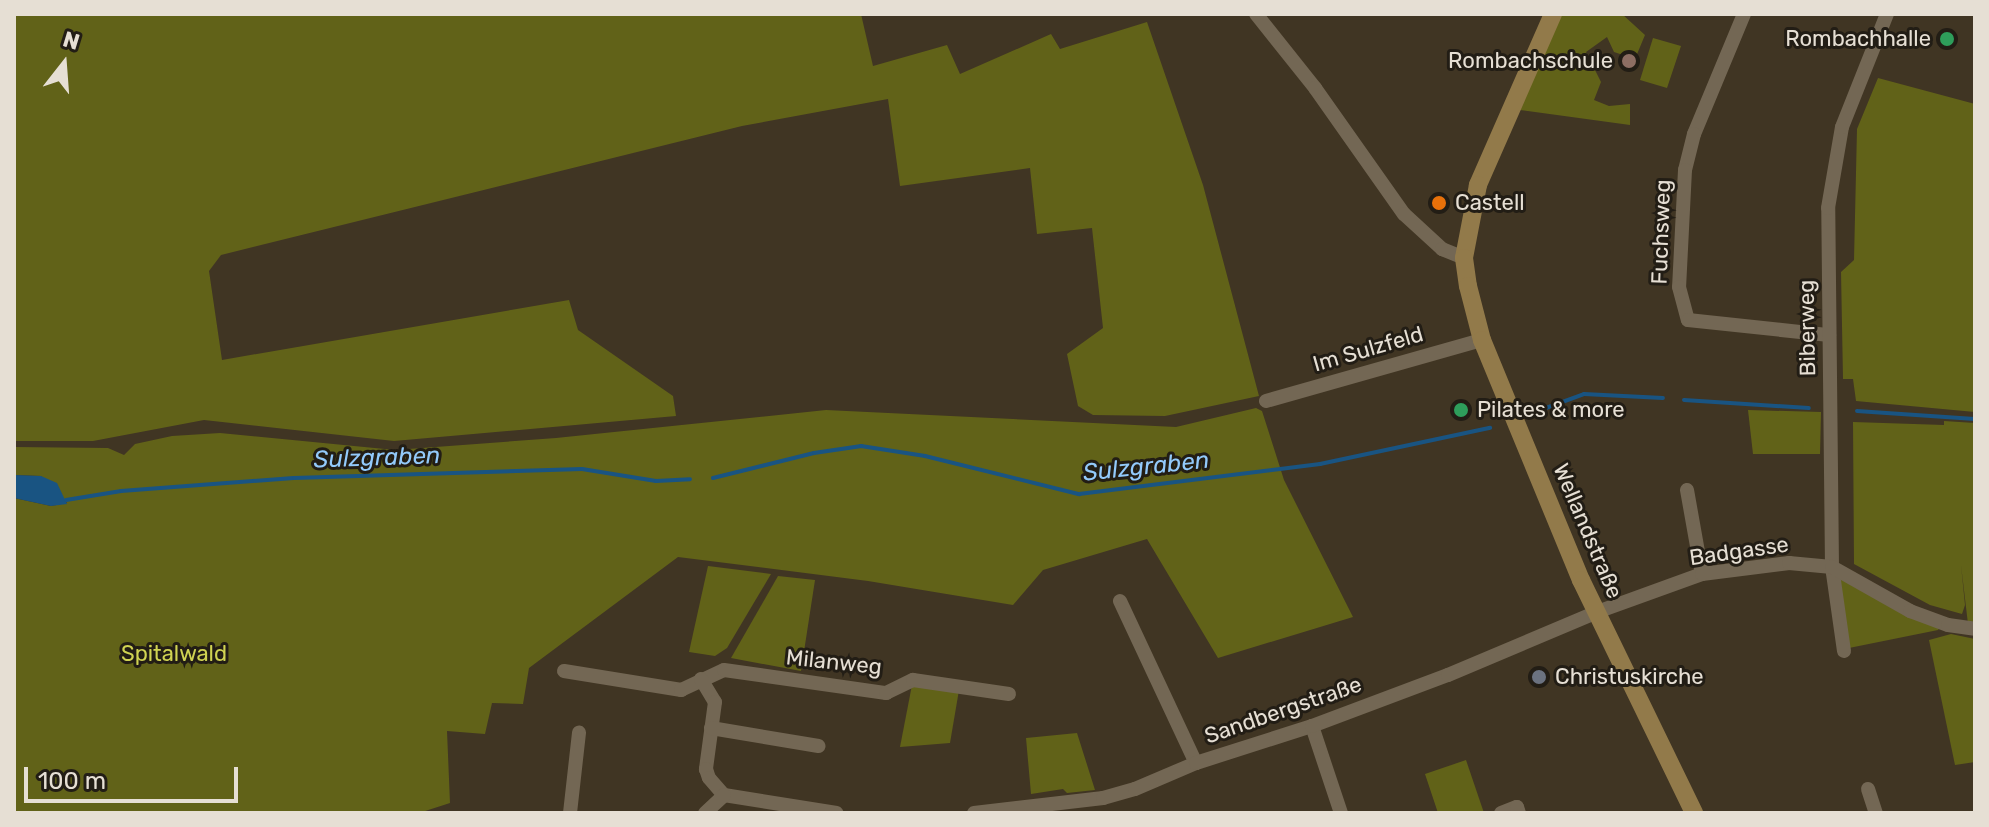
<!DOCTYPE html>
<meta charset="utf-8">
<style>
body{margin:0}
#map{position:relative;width:1989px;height:827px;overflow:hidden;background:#403523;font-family:Rubik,sans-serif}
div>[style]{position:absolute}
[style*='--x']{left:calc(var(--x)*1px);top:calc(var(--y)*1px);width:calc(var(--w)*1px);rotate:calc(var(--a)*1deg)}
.green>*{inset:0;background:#616218}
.water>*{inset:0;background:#195482}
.stream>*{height:4px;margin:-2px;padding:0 2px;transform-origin:2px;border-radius:2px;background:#195482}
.minor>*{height:14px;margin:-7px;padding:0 7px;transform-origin:7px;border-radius:7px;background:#736754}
.major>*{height:18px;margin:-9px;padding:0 9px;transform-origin:9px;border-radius:9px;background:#927a4a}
.dots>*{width:22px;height:22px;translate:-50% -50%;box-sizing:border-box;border:4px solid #221d15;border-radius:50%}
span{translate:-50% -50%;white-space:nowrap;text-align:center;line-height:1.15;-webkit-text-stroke:6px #221d15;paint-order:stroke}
.poi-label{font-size:22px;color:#e6dfd4}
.right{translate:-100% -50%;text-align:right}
.left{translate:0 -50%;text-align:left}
.street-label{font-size:22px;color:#e6dfd4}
.park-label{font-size:22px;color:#d0d352}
.water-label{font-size:24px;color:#93cafb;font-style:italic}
.frame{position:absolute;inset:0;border:16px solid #e6dfd4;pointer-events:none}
.north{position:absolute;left:24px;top:24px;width:80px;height:80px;-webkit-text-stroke:6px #221d15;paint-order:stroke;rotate:17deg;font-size:22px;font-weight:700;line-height:32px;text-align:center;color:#e6dfd4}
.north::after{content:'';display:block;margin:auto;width:28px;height:36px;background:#e6dfd4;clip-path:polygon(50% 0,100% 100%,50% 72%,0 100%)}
.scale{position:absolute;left:24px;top:767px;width:214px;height:36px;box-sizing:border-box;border:4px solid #e6dfd4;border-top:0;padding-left:10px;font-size:24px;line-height:28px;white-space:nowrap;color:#e6dfd4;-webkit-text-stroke:6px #221d15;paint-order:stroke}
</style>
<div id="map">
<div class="green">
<div style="clip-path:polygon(14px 14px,861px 14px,873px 66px,947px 45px,960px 74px,1051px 34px,1060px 49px,1147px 22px,1203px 185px,1259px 396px,1165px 416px,1093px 415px,1078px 406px,1067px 354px,1103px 328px,1092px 228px,1037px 234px,1030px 168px,900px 186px,888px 99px,742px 126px,221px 255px,209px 271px,222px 360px,569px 300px,578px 330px,673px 396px,676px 416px,394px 441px,204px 420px,93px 441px,14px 441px)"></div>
<div style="clip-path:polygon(1558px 14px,1622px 14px,1645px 35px,1635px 59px,1614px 52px,1607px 37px,1586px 52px,1601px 82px,1594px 100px,1609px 106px,1630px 104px,1630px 125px,1520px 110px)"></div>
<div style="clip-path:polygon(1653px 38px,1681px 46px,1667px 88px,1640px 80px)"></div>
<div style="clip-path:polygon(1878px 78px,1975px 104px,1975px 412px,1856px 401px,1853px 379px,1843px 379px,1841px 272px,1854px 260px,1857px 129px)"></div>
<div style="clip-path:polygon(1256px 408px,1262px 411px,1284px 480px,1353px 617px,1218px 658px,1147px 539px,1043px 570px,1013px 605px,868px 581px,678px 557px,529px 668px,523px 704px,492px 703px,485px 734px,447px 731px,450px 803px,419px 813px,14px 813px,14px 498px,51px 506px,67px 503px,41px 476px,14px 475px,14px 447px,108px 448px,124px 455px,135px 444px,172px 436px,220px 433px,395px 450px,556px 438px,826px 410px,1176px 427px)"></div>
<div style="clip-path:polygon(1748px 410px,1821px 412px,1820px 454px,1753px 454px)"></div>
<div style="clip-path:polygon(1944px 421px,1975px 423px,1975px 623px,1968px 624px,1961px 565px,1965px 605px,1962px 614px,1930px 605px,1854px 564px,1853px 422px,1944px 425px)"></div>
<div style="clip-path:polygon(708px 566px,771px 574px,727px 648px,715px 656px,689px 652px)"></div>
<div style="clip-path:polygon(778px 576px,815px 580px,801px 671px,731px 658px)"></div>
<div style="clip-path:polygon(1838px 576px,1941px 626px,1938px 630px,1849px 648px)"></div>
<div style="clip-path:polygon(1951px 634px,1975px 639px,1975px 762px,1955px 765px,1929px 640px)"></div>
<div style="clip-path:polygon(912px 685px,959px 690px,950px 743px,900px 747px)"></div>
<div style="clip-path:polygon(1077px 733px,1095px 790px,1067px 793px,1063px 789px,1031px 794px,1026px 738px)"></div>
<div style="clip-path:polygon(1466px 760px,1484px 813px,1438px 813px,1425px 774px)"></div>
</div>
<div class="water">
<div style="clip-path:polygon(14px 475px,41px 476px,57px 483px,67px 504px,51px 506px,14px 498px)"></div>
</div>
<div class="stream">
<div style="--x:1684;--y:400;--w:125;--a:3.7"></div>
<div style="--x:1857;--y:411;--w:118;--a:3.9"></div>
<div style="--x:1535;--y:412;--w:52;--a:-20.2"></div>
<div style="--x:1584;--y:394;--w:79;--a:2.9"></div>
<div style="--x:713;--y:478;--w:104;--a:-13.9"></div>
<div style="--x:814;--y:453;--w:48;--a:-8.5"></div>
<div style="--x:861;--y:446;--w:65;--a:8.9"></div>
<div style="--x:925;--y:456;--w:159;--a:13.9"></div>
<div style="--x:1079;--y:494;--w:243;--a:-7.1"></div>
<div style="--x:1320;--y:464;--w:174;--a:-12"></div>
<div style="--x:66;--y:500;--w:56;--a:-9.3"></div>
<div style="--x:121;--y:491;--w:173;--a:-4.3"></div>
<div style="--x:294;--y:478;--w:288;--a:-1.8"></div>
<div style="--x:582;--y:469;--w:75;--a:9.2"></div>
<div style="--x:656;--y:481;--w:34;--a:-3"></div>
</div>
<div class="minor">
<div style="--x:1256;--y:14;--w:95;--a:51.4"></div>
<div style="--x:1315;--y:88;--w:154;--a:54.8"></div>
<div style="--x:1404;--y:214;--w:52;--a:42.6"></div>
<div style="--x:1442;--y:249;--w:24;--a:22"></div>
<div style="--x:1744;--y:14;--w:130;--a:112.6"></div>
<div style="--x:1694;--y:134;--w:37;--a:104"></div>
<div style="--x:1685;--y:170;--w:117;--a:92.9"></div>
<div style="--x:1679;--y:287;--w:34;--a:75"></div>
<div style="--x:1688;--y:320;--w:142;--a:6.1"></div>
<div style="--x:1266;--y:401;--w:224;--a:-15.8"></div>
<div style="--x:1687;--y:490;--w:85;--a:79.9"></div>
<div style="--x:1120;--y:601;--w:179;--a:64.9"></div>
<div style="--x:1844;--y:651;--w:85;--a:-98.1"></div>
<div style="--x:1832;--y:567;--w:359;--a:-90.6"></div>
<div style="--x:1828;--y:208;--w:82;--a:-80.2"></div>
<div style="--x:1842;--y:127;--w:122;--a:-68.3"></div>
<div style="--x:564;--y:671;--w:119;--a:9.2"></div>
<div style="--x:681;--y:690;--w:47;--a:-24.9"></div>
<div style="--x:724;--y:670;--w:164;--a:8.1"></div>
<div style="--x:886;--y:693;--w:30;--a:-26"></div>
<div style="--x:913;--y:680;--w:97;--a:8.3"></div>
<div style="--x:701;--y:679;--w:27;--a:59"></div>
<div style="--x:715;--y:702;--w:68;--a:97.7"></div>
<div style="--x:706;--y:769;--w:9;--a:72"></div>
<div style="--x:709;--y:778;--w:23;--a:49"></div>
<div style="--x:1312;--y:726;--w:92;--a:71.6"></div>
<div style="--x:711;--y:728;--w:109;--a:9.5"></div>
<div style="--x:1868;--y:789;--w:25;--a:72"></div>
<div style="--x:724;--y:795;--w:114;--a:9.1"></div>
<div style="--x:570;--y:813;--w:81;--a:-83.6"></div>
<div style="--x:705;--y:813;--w:26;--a:-43"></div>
<div style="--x:974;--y:813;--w:130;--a:-6.6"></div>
<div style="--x:1103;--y:798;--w:33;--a:-16"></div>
<div style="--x:1135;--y:789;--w:66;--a:-23.1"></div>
<div style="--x:1196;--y:763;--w:122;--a:-17.7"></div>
<div style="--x:1312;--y:726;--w:145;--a:-20.6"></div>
<div style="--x:1448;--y:675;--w:162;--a:-22.9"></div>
<div style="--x:1597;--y:612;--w:112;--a:-19.9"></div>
<div style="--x:1702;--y:574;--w:88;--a:-7.2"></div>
<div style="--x:1789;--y:563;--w:43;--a:5.3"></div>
<div style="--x:1832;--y:567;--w:90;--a:29.4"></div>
<div style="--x:1910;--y:611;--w:40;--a:20.2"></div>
<div style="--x:1948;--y:625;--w:27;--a:8"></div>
<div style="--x:1501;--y:813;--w:17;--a:-21"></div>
<div style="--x:1517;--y:807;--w:6;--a:72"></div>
</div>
<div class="major">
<div style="--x:1553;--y:14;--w:187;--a:113.7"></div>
<div style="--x:1478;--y:185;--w:74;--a:100.9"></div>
<div style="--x:1464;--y:258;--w:28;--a:82"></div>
<div style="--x:1468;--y:286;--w:56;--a:75.5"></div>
<div style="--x:1482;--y:340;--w:260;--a:67.6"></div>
<div style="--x:1581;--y:580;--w:259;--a:64.1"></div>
</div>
<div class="dots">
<div style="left:1947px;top:39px;background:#2e9e5b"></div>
<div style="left:1629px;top:61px;background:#8d6e63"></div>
<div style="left:1439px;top:203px;background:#e8710a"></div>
<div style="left:1461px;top:410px;background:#2e9e5b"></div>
<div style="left:1539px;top:677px;background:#6b7280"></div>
</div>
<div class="poi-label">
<span class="right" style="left:1931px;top:39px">Rombachhalle</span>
<span class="right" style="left:1613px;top:61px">Rombachschule</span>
<span class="left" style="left:1455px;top:203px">Castell</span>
<span class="left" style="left:1477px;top:410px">Pilates &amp; more</span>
<span class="left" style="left:1555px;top:677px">Christuskirche</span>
</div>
<div class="street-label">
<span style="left:1661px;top:232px;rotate:-88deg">Fuchsweg</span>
<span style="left:1807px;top:328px;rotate:-91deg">Biberweg</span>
<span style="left:1368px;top:349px;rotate:-16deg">Im Sulzfeld</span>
<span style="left:1588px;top:531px;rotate:67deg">Wellandstraße</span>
<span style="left:1739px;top:551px;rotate:-8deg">Badgasse</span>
<span style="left:834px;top:662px;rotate:6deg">Milanweg</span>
<span style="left:1283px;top:710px;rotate:-19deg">Sandbergstraße</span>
</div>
<div class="park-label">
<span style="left:174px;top:654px">Spitalwald</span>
</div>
<div class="water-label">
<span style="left:377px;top:458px;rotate:-2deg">Sulzgraben</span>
<span style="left:1146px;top:467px;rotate:-6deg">Sulzgraben</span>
</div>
<div class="frame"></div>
<div class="north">N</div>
<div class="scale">100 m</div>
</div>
